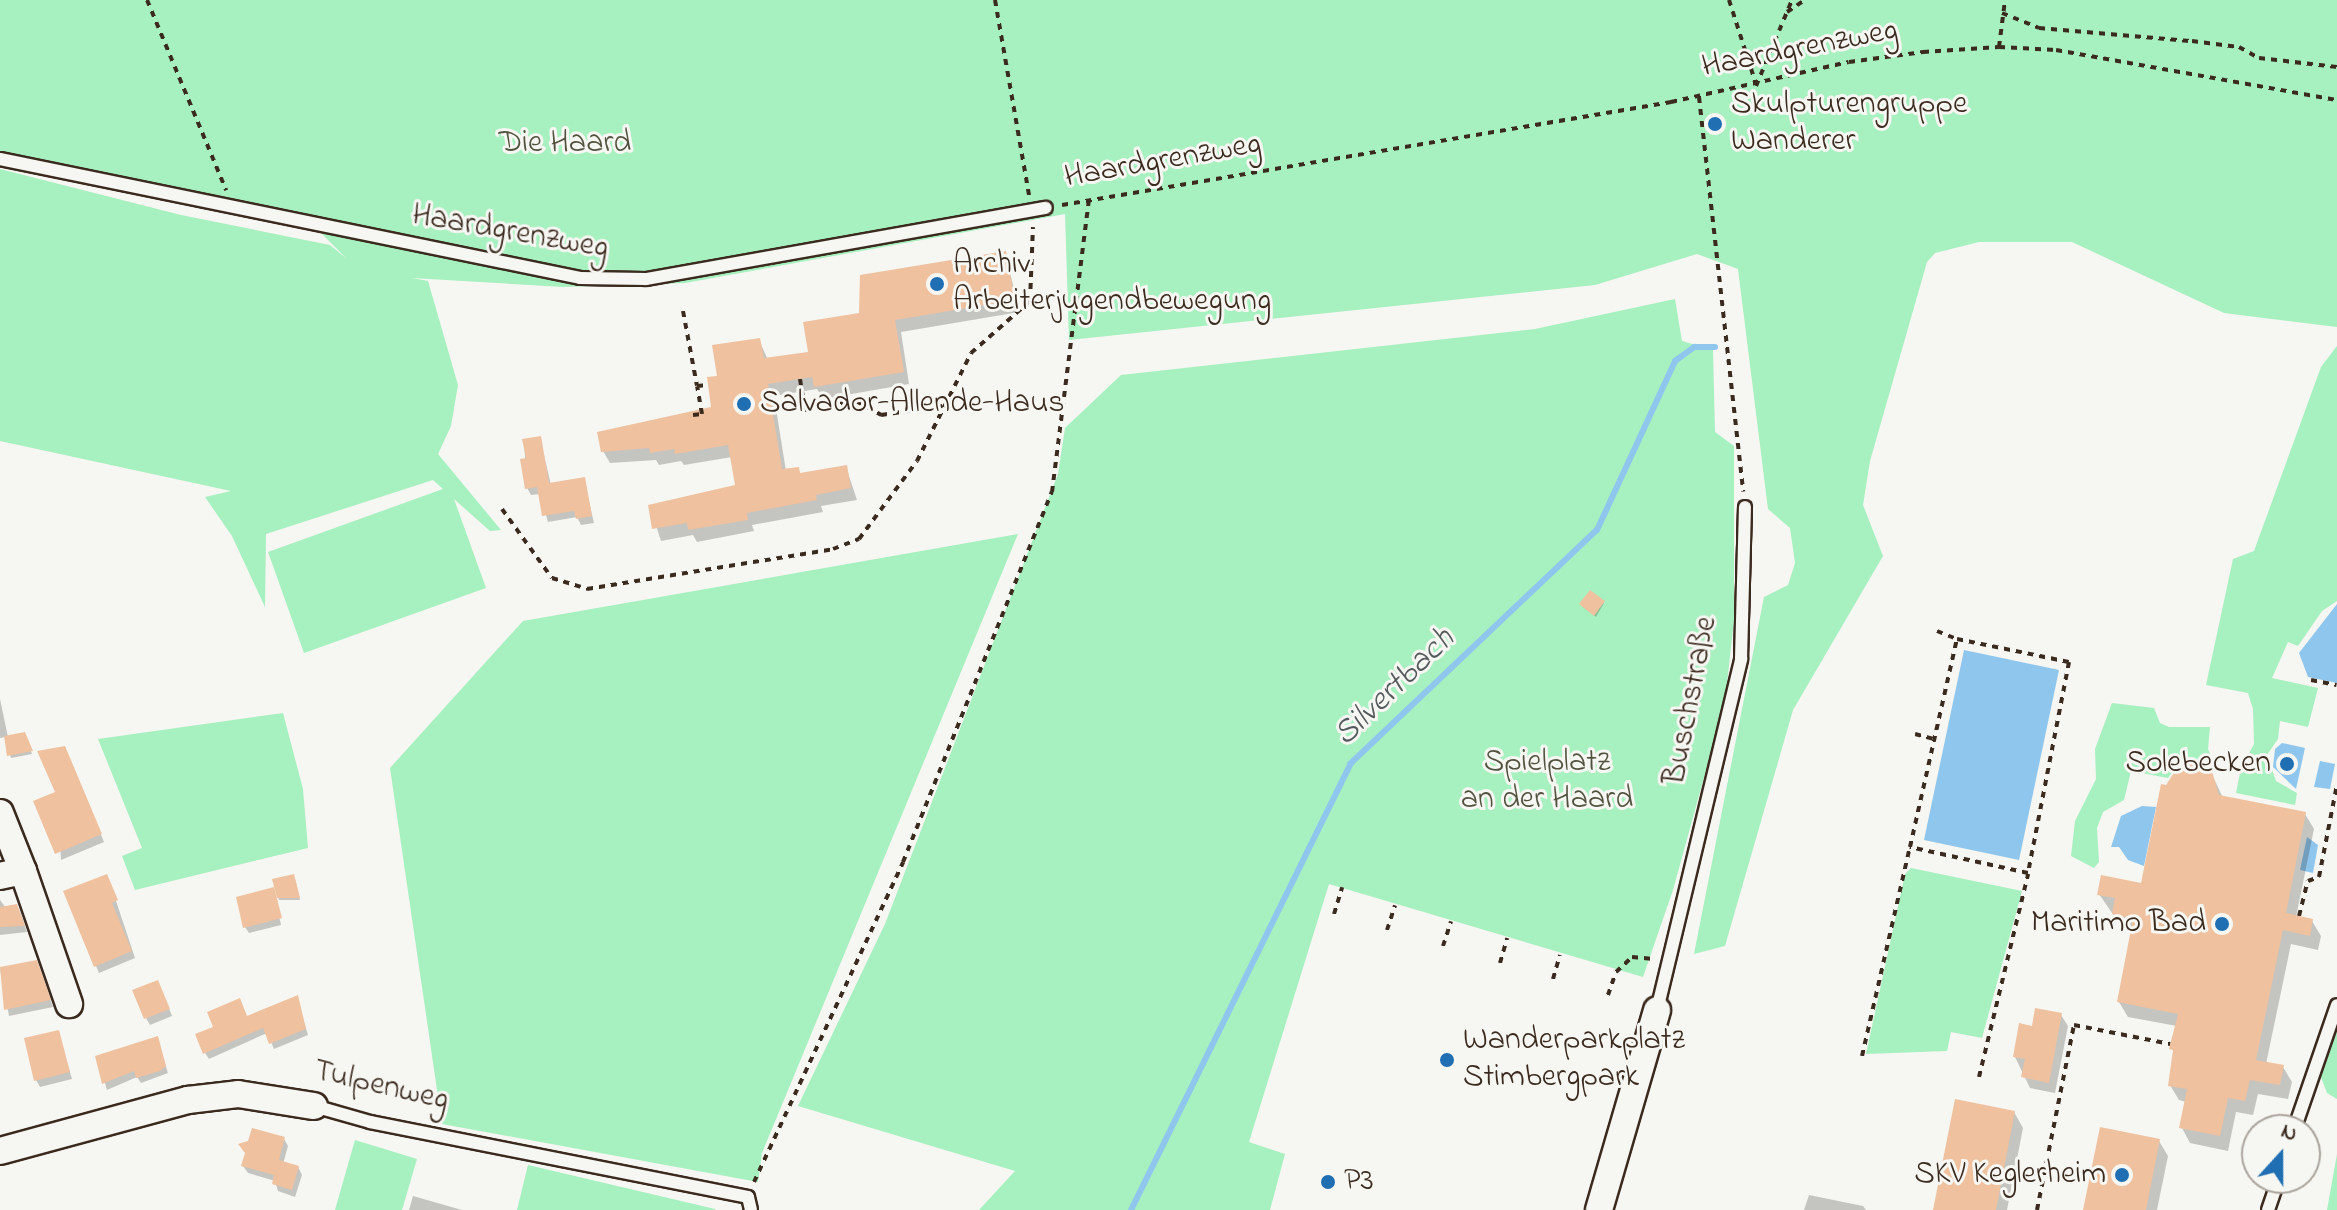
<!DOCTYPE html>
<meta charset="utf-8">
<style>
body{margin:0}
#map{position:relative;width:2337px;height:1210px;overflow:hidden;background:#f6f6f2;font-family:"Indie Flower",sans-serif}
div>[style]{position:absolute}
[style*='--x']{left:calc(var(--x)*1px);top:calc(var(--y)*1px);width:calc(var(--w)*1px);rotate:calc(var(--a)*1deg)}
.green>*{inset:0;background:#a7f0bf}
.water>*{inset:0;background:#8fc6ed}
.shadow>*{inset:0;background:#0003}
.stream>*{height:6px;margin:-3px;padding:0 3px;transform-origin:3px;border-radius:3px;background:#8fc6ed}
.building>*{inset:0;background:#efc19e}
.path>*{height:4px;margin-top:-2px;transform-origin:0;background:repeating-linear-gradient(90deg,#3b2a1e 0 6px,transparent 0 12px)}
.roads{filter:drop-shadow(2px 0 #3b2a1e) drop-shadow(-2px 0 #3b2a1e) drop-shadow(0 2px #3b2a1e) drop-shadow(0 -2px #3b2a1e)}
.service>*{height:12px;margin:-6px;padding:0 6px;transform-origin:6px;border-radius:6px;background:#f6f6f2}
.minor>*{height:26px;margin:-13px;padding:0 13px;transform-origin:13px;border-radius:13px;background:#f6f6f2}
.dots>*{width:22px;height:22px;translate:-50% -50%;box-sizing:border-box;border:4px solid #f6f6f2;border-radius:50%}
span{translate:-50% -50%;white-space:nowrap;text-align:center;line-height:1.15;-webkit-text-stroke:6px #f6f6f2;paint-order:stroke}
.street-label{font-size:32px;color:#3b2a1e}
.poi-label{font-size:32px;color:#3b2a1e}
.left{translate:0 -50%;text-align:left}
.right{translate:-100% -50%;text-align:right}
.park-label{font-size:32px;color:#51523e}
.water-label{font-size:34px;color:#54595c;font-style:italic}
.north{position:absolute;left:2241px;top:1114px;width:80px;height:80px;box-sizing:border-box;background:#f6f6f2;border:2px solid #aba49d;border-radius:50%;rotate:21deg;font-size:22px;font-weight:700;line-height:32px;text-align:center;color:#3b2a1e}
.north::after{content:'';display:block;margin:auto;width:28px;height:36px;background:#1f6fb2;clip-path:polygon(50% 0,100% 100%,50% 72%,0 100%)}
</style>
<div id="map">
<div class="green">
<div style="clip-path:polygon(0 0,2337px 0,2337px 327px,2224px 313px,2072px 242px,1979px 242px,1935px 253px,1927px 262px,1870px 461px,1863px 505px,1883px 556px,1793px 710px,1725px 946px,1694px 954px,1764px 597px,1788px 585px,1795px 563px,1790px 528px,1768px 509px,1738px 269px,1697px 254px,1595px 285px,1069px 340px,1065px 214px,685px 283px,563px 287px,412px 278px,428px 281px,458px 385px,451px 426px,438px 454px,501px 530px,490px 531px,454px 499px,486px 588px,304px 653px,268px 552px,443px 489px,433px 480px,266px 534px,265px 607px,232px 536px,205px 497px,231px 491px,0 441px,0 169px,181px 215px,330px 245px,347px 259px,300px 212px,0 153px)"></div>
<div style="clip-path:polygon(1675px 299px,1682px 341px,1713px 350px,1715px 432px,1734px 446px,1734px 620px,1725px 701px,1673px 890px,1643px 977px,1329px 884px,1249px 1142px,1285px 1154px,1270px 1210px,979px 1210px,1015px 1171px,798px 1106px,885px 924px,1058px 474px,1065px 428px,1121px 375px,1535px 329px)"></div>
<div style="clip-path:polygon(2337px 346px,2337px 601px,2322px 611px,2298px 646px,2288px 642px,2272px 678px,2318px 688px,2308px 727px,2280px 721px,2278px 739px,2267px 755px,2276px 781px,2297px 793px,2295px 805px,2236px 793px,2241px 768px,2254px 744px,2253px 709px,2248px 693px,2206px 685px,2233px 559px,2254px 551px,2321px 367px)"></div>
<div style="clip-path:polygon(1018px 534px,762px 1153px,758px 1182px,442px 1124px,390px 768px,523px 621px)"></div>
<div style="clip-path:polygon(2112px 703px,2154px 708px,2160px 723px,2169px 727px,2210px 727px,2208px 749px,2218px 773px,2193px 759px,2177px 766px,2168px 778px,2131px 771px,2124px 800px,2103px 812px,2097px 828px,2099px 862px,2094px 868px,2071px 856px,2075px 821px,2096px 779px,2095px 749px)"></div>
<div style="clip-path:polygon(283px 713px,303px 789px,308px 848px,135px 890px,122px 856px,142px 848px,98px 739px)"></div>
<div style="clip-path:polygon(1911px 868px,2022px 891px,1982px 1038px,1951px 1032px,1947px 1051px,1866px 1054px,1905px 874px)"></div>
<div style="clip-path:polygon(2337px 1030px,2337px 1099px,2327px 1093px,2321px 1077px)"></div>
<div style="clip-path:polygon(355px 1140px,417px 1159px,402px 1210px,335px 1210px)"></div>
<div style="clip-path:polygon(2337px 1154px,2337px 1210px,2327px 1210px)"></div>
<div style="clip-path:polygon(528px 1165px,715px 1209px,716px 1210px,517px 1210px)"></div>
</div>
<div class="water">
<div style="clip-path:polygon(2337px 604px,2337px 683px,2308px 677px,2299px 653px)"></div>
<div style="clip-path:polygon(1964px 650px,2059px 670px,2019px 860px,1924px 840px)"></div>
<div style="clip-path:polygon(2282px 743px,2305px 748px,2296px 789px,2273px 767px,2275px 749px)"></div>
<div style="clip-path:polygon(2320px 761px,2335px 764px,2330px 789px,2314px 787px)"></div>
<div style="clip-path:polygon(2142px 806px,2156px 807px,2144px 866px,2128px 860px,2119px 847px,2111px 847px,2121px 816px)"></div>
<div style="clip-path:polygon(2307px 837px,2318px 845px,2313px 873px,2300px 870px)"></div>
</div>
<div class="shadow">
<div style="clip-path:polygon(1005px 253px,1020px 312px,901px 332px,909px 384px,823px 399px,817px 389px,774px 396px,786px 471px,798px 469px,801px 475px,846px 467px,857px 500px,821px 506px,823px 512px,752px 525px,754px 531px,697px 542px,693px 535px,661px 541px,650px 507px,738px 487px,732px 457px,684px 465px,681px 461px,659px 465px,656px 460px,610px 463px,603px 451px,713px 409px,719px 378px,759px 340px,768px 360px,810px 354px,861px 314px)"></div>
<div style="clip-path:polygon(540px 438px,551px 485px,584px 480px,594px 523px,581px 525px,577px 517px,548px 522px,540px 494px,531px 495px,527px 488px,524px 441px)"></div>
<div style="clip-path:polygon(1604px 603px,1596px 617px,1583px 607px)"></div>
<div style="clip-path:polygon(0 699px,8px 737px,25px 737px,32px 754px,11px 758px,6px 737px,0 738px)"></div>
<div style="clip-path:polygon(68px 755px,104px 842px,61px 860px,57px 793px)"></div>
<div style="clip-path:polygon(2210px 770px,2223px 798px,2305px 814px,2314px 829px,2296px 917px,2312px 921px,2321px 936px,2318px 950px,2291px 944px,2266px 1064px,2283px 1067px,2292px 1082px,2288px 1099px,2258px 1094px,2253px 1115px,2236px 1112px,2228px 1151px,2190px 1143px,2182px 1128px,2186px 1102px,2179px 1100px,2170px 1085px,2177px 1026px,2128px 1017px,2119px 1002px,2133px 932px,2123px 929px,2099px 894px,2142px 885px,2167px 787px)"></div>
<div style="clip-path:polygon(295px 879px,300px 900px,279px 900px,275px 881px)"></div>
<div style="clip-path:polygon(110px 883px,135px 958px,99px 973px,65px 892px)"></div>
<div style="clip-path:polygon(274px 893px,281px 925px,249px 933px,245px 927px)"></div>
<div style="clip-path:polygon(0 900px,6px 908px,20px 912px,27px 932px,0 935px)"></div>
<div style="clip-path:polygon(36px 962px,53px 1007px,9px 1016px,0 969px)"></div>
<div style="clip-path:polygon(161px 989px,172px 1016px,150px 1025px,146px 1018px)"></div>
<div style="clip-path:polygon(297px 998px,308px 1035px,274px 1049px,267px 1033px,209px 1059px,205px 1053px)"></div>
<div style="clip-path:polygon(2061px 1015px,2068px 1026px,2055px 1093px,2030px 1088px,2015px 1057px,2034px 1028px)"></div>
<div style="clip-path:polygon(58px 1032px,72px 1079px,40px 1087px,36px 1080px)"></div>
<div style="clip-path:polygon(157px 1038px,168px 1073px,141px 1083px,137px 1077px,107px 1090px,97px 1057px)"></div>
<div style="clip-path:polygon(2014px 1112px,2023px 1128px,2007px 1210px,1935px 1210px)"></div>
<div style="clip-path:polygon(284px 1139px,288px 1146px,283px 1164px,298px 1167px,302px 1175px,295px 1197px,278px 1191px,275px 1181px,248px 1173px,243px 1166px)"></div>
<div style="clip-path:polygon(2159px 1141px,2168px 1156px,2157px 1210px,2085px 1210px)"></div>
<div style="clip-path:polygon(1809px 1195px,1863px 1206px,1866px 1210px,1804px 1210px)"></div>
<div style="clip-path:polygon(413px 1196px,462px 1210px,409px 1210px)"></div>
</div>
<div class="stream">
<div style="--x:1131;--y:1210;--w:497;--a:-63.8"></div>
<div style="--x:1350;--y:764;--w:340;--a:-43.5"></div>
<div style="--x:1597;--y:530;--w:186;--a:-65.2"></div>
<div style="--x:1675;--y:361;--w:24;--a:-36"></div>
<div style="--x:1694;--y:347;--w:21;--a:0"></div>
</div>
<div class="building">
<div style="clip-path:polygon(1006px 251px,1015px 300px,895px 320px,904px 372px,814px 387px,812px 377px,768px 384px,782px 469px,799px 467px,800px 473px,847px 465px,851px 488px,816px 495px,817px 500px,747px 513px,748px 520px,688px 530px,687px 523px,652px 529px,648px 505px,735px 485px,728px 445px,675px 454px,674px 449px,650px 453px,649px 448px,601px 452px,597px 432px,711px 407px,707px 377px,717px 376px,712px 345px,760px 338px,764px 358px,808px 352px,803px 322px,859px 313px,860px 275px)"></div>
<div style="clip-path:polygon(541px 436px,549px 483px,585px 477px,592px 516px,576px 519px,574px 511px,542px 516px,537px 487px,525px 489px,520px 459px,526px 458px,522px 439px)"></div>
<div style="clip-path:polygon(1590px 590px,1605px 601px,1594px 616px,1579px 604px)"></div>
<div style="clip-path:polygon(25px 732px,33px 751px,7px 756px,4px 736px)"></div>
<div style="clip-path:polygon(65px 746px,102px 834px,55px 854px,33px 801px,55px 792px,37px 751px)"></div>
<div style="clip-path:polygon(2194px 761px,2211px 768px,2219px 795px,2306px 812px,2286px 913px,2313px 919px,2310px 936px,2283px 930px,2256px 1060px,2284px 1065px,2280px 1085px,2250px 1080px,2245px 1101px,2228px 1098px,2220px 1136px,2179px 1128px,2187px 1089px,2168px 1086px,2173px 1050px,2169px 1049px,2178px 1014px,2117px 1002px,2133px 919px,2112px 914px,2115px 898px,2097px 895px,2101px 875px,2141px 883px,2161px 784px,2166px 785px,2177px 768px)"></div>
<div style="clip-path:polygon(107px 874px,118px 900px,112px 903px,132px 951px,94px 967px,63px 891px)"></div>
<div style="clip-path:polygon(294px 874px,300px 898px,277px 898px,272px 879px)"></div>
<div style="clip-path:polygon(274px 887px,282px 918px,243px 928px,236px 897px)"></div>
<div style="clip-path:polygon(17px 904px,25px 926px,0 927px,0 907px)"></div>
<div style="clip-path:polygon(37px 960px,51px 1000px,4px 1010px,0 967px)"></div>
<div style="clip-path:polygon(158px 980px,170px 1009px,144px 1019px,132px 990px)"></div>
<div style="clip-path:polygon(298px 995px,306px 1029px,269px 1044px,263px 1028px,203px 1054px,195px 1034px,213px 1027px,207px 1012px,240px 998px,247px 1016px)"></div>
<div style="clip-path:polygon(2035px 1008px,2062px 1013px,2049px 1083px,2021px 1077px,2025px 1059px,2013px 1057px,2019px 1023px,2032px 1026px)"></div>
<div style="clip-path:polygon(59px 1030px,70px 1072px,34px 1081px,24px 1038px)"></div>
<div style="clip-path:polygon(158px 1036px,166px 1066px,160px 1071px,136px 1078px,134px 1071px,102px 1084px,95px 1056px)"></div>
<div style="clip-path:polygon(1955px 1099px,2015px 1111px,1996px 1210px,1933px 1210px)"></div>
<div style="clip-path:polygon(2100px 1127px,2160px 1139px,2146px 1210px,2083px 1210px)"></div>
<div style="clip-path:polygon(252px 1128px,285px 1137px,279px 1160px,299px 1166px,292px 1190px,272px 1184px,274px 1175px,241px 1166px,245px 1153px,238px 1144px,248px 1141px)"></div>
</div>
<div class="path">
<div style="--x:147;--y:0;--w:206;--a:67.4"></div>
<div style="--x:995;--y:0;--w:198;--a:80.1"></div>
<div style="--x:1729;--y:0;--w:88;--a:72.2"></div>
<div style="--x:1787;--y:12;--w:22;--a:-34"></div>
<div style="--x:2002;--y:13;--w:40;--a:22"></div>
<div style="--x:2039;--y:28;--w:154;--a:4.9"></div>
<div style="--x:2192;--y:41;--w:47;--a:7.3"></div>
<div style="--x:2239;--y:47;--w:23;--a:29"></div>
<div style="--x:2259;--y:58;--w:79;--a:6.6"></div>
<div style="--x:1999;--y:47;--w:47;--a:-82.7"></div>
<div style="--x:1756;--y:86;--w:93;--a:-67.3"></div>
<div style="--x:1699;--y:97;--w:397;--a:83.6"></div>
<div style="--x:1062;--y:205;--w:618;--a:-9.6"></div>
<div style="--x:1671;--y:102;--w:182;--a:-12.7"></div>
<div style="--x:1849;--y:62;--w:75;--a:-7.7"></div>
<div style="--x:1923;--y:52;--w:76;--a:-3.8"></div>
<div style="--x:1999;--y:47;--w:57;--a:3"></div>
<div style="--x:2056;--y:50;--w:285;--a:10.1"></div>
<div style="--x:683;--y:311;--w:76;--a:79.4"></div>
<div style="--x:697;--y:386;--w:11;--a:-5"></div>
<div style="--x:800;--y:379;--w:31;--a:81"></div>
<div style="--x:805;--y:410;--w:52;--a:-10"></div>
<div style="--x:856;--y:401;--w:29;--a:29"></div>
<div style="--x:881;--y:415;--w:62;--a:-8.4"></div>
<div style="--x:693;--y:415;--w:9;--a:-6"></div>
<div style="--x:702;--y:414;--w:28;--a:-100"></div>
<div style="--x:502;--y:509;--w:85;--a:54.1"></div>
<div style="--x:552;--y:578;--w:37;--a:17"></div>
<div style="--x:587;--y:589;--w:249;--a:-9.2"></div>
<div style="--x:833;--y:549;--w:28;--a:-21"></div>
<div style="--x:859;--y:539;--w:97;--a:-53.4"></div>
<div style="--x:917;--y:461;--w:121;--a:-63.4"></div>
<div style="--x:971;--y:353;--w:79;--a:-41.4"></div>
<div style="--x:1030;--y:301;--w:74;--a:-87.7"></div>
<div style="--x:1937;--y:631;--w:22;--a:22"></div>
<div style="--x:2311;--y:680;--w:26;--a:11"></div>
<div style="--x:1915;--y:734;--w:20;--a:15"></div>
<div style="--x:1334;--y:914;--w:28;--a:-73"></div>
<div style="--x:2299;--y:916;--w:36;--a:-76"></div>
<div style="--x:2308;--y:881;--w:12;--a:-20"></div>
<div style="--x:2319;--y:877;--w:95;--a:-79"></div>
<div style="--x:1387;--y:930;--w:26;--a:-72"></div>
<div style="--x:1443;--y:946;--w:26;--a:-72"></div>
<div style="--x:1500;--y:963;--w:26;--a:-74"></div>
<div style="--x:1553;--y:979;--w:25;--a:-74"></div>
<div style="--x:1608;--y:995;--w:24;--a:-71"></div>
<div style="--x:1616;--y:972;--w:22;--a:-43"></div>
<div style="--x:1632;--y:957;--w:22;--a:5"></div>
<div style="--x:1862;--y:1056;--w:214;--a:-77.1"></div>
<div style="--x:1910;--y:847;--w:213;--a:-77.3"></div>
<div style="--x:1957;--y:639;--w:114;--a:11.6"></div>
<div style="--x:2069;--y:662;--w:215;--a:101"></div>
<div style="--x:2028;--y:873;--w:121;--a:-167.6"></div>
<div style="--x:1979;--y:1077;--w:209;--a:-76.4"></div>
<div style="--x:754;--y:1182;--w:353;--a:-65"></div>
<div style="--x:903;--y:862;--w:399;--a:-68.1"></div>
<div style="--x:1052;--y:492;--w:294;--a:-82.8"></div>
<div style="--x:2037;--y:1210;--w:189;--a:-78.7"></div>
<div style="--x:2074;--y:1025;--w:98;--a:11.2"></div>
</div>
<div class="roads">
<div class="service">
<div style="--x:0;--y:159;--w:592;--a:11.59"></div>
<div style="--x:580;--y:278;--w:66;--a:0.9"></div>
<div style="--x:646;--y:279;--w:406;--a:-10.1"></div>
<div style="--x:1657;--y:1010;--w:361;--a:-76.5"></div>
<div style="--x:1741;--y:659;--w:152;--a:-88.5"></div>
<div style="--x:314;--y:1106;--w:58;--a:15.9"></div>
<div style="--x:370;--y:1122;--w:385;--a:11.2"></div>
<div style="--x:748;--y:1197;--w:13;--a:77"></div>
<div style="--x:2294;--y:1130;--w:132;--a:-71"></div>
<div style="--x:2268;--y:1210;--w:34;--a:-71"></div>
</div>
<div class="minor">
<div style="--x:0;--y:813;--w:62;--a:68.4"></div>
<div style="--x:23;--y:871;--w:24;--a:168"></div>
<div style="--x:23;--y:871;--w:141;--a:70.9"></div>
<div style="--x:0;--y:1151;--w:195;--a:-15.2"></div>
<div style="--x:188;--y:1100;--w:50;--a:-6.8"></div>
<div style="--x:238;--y:1094;--w:77;--a:9"></div>
<div style="--x:1599;--y:1210;--w:208;--a:-73.8"></div>
</div>
</div>
<div class="dots">
<div style="left:1715px;top:124px;background:#1f6fb2"></div>
<div style="left:937px;top:284px;background:#1f6fb2"></div>
<div style="left:744px;top:404px;background:#1f6fb2"></div>
<div style="left:2287px;top:764px;background:#1f6fb2"></div>
<div style="left:2222px;top:924px;background:#1f6fb2"></div>
<div style="left:1447px;top:1060px;background:#1f6fb2"></div>
<div style="left:2122px;top:1175px;background:#1f6fb2"></div>
<div style="left:1328px;top:1182px;background:#1f6fb2"></div>
</div>
<div class="street-label">
<span style="left:1800px;top:50px;rotate:-11deg">Haardgrenzweg</span>
<span style="left:1163px;top:162px;rotate:-10deg">Haardgrenzweg</span>
<span style="left:510px;top:233px;rotate:10deg">Haardgrenzweg</span>
<span style="left:1692px;top:701px;rotate:-79deg">Buschstraße</span>
<span style="left:381px;top:1087px;rotate:13deg">Tulpenweg</span>
</div>
<div class="poi-label">
<span class="left" style="left:1731px;top:124px">Skulpturengruppe<br>Wanderer</span>
<span class="left" style="left:953px;top:284px">Archiv<br>Arbeiterjugendbewegung</span>
<span class="left" style="left:760px;top:404px">Salvador-Allende-Haus</span>
<span class="right" style="left:2271px;top:764px">Solebecken</span>
<span class="right" style="left:2206px;top:924px">Maritimo Bad</span>
<span class="left" style="left:1463px;top:1060px">Wanderparkplatz<br>Stimbergpark</span>
<span class="right" style="left:2106px;top:1175px">SKV Keglerheim</span>
<span class="left" style="left:1344px;top:1182px">P3</span>
</div>
<div class="park-label">
<span style="left:565px;top:144px">Die Haard</span>
<span style="left:1547px;top:782px">Spielplatz<br>an der Haard</span>
</div>
<div class="water-label">
<span style="left:1395px;top:688px;rotate:-44deg">Silvertbach</span>
</div>
<div class="north">N</div>
</div>
